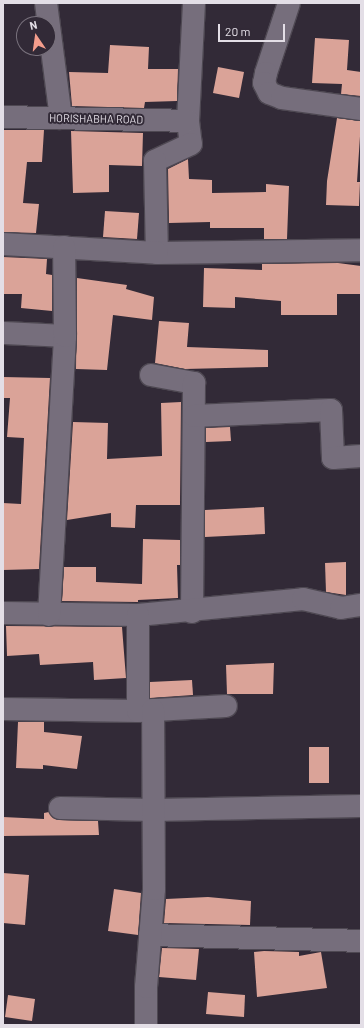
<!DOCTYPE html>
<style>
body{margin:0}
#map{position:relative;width:364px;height:1028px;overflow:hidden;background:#322a37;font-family:Barlow,sans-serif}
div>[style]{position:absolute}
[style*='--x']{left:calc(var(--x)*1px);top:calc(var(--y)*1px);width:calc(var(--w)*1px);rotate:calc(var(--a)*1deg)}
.building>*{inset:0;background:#daa398}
.roads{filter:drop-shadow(1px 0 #4e4852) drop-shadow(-1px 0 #4e4852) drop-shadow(0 1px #4e4852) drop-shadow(0 -1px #4e4852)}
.minor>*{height:22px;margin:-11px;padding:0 11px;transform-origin:11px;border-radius:11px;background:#766e7c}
span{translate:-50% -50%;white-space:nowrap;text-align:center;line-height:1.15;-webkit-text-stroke:4px #322a37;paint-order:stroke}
.street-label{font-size:11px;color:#e3dee6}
.frame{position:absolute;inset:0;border:4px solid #e3dee6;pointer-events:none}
.north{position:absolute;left:16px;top:16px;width:40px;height:40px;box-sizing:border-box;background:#322a37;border:1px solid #79727d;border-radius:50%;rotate:347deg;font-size:11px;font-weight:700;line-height:16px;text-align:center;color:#e3dee6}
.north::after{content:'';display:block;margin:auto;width:14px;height:18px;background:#f49d8c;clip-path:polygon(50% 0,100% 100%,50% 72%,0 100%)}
.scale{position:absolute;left:218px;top:24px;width:67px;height:18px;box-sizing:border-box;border:2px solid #e3dee6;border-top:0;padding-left:5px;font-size:12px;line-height:14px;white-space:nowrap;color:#e3dee6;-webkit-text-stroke:3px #322a37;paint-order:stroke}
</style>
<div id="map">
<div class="building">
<div style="clip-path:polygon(315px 38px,349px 40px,347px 70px,361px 72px,361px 96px,341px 94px,342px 84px,312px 83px)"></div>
<div style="clip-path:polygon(110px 45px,149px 47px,148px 69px,178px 69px,177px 101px,145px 102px,144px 108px,72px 106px,69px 72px,108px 73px)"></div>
<div style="clip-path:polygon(218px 67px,244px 72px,239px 98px,213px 93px)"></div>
<div style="clip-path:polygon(337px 118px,361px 121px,357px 182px,360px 182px,359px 206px,326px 205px,327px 181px)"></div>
<div style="clip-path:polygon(3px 130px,44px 130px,42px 162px,27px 162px,23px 203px,39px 204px,36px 233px,3px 232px)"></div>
<div style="clip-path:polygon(71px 131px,143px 133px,142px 166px,109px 165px,109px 192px,73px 193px)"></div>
<div style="clip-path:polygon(188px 159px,189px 179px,212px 180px,212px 193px,266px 192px,266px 184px,289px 186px,287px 239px,264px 239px,264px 228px,210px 228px,210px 222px,169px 223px,168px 169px)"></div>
<div style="clip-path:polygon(105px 211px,139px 213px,137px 239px,103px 237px)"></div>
<div style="clip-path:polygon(3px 257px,47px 259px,46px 274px,52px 275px,52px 311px,21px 308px,22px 294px,3px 294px)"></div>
<div style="clip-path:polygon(338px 263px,361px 266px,361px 294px,337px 294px,337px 315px,281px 315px,281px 301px,235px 297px,235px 308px,203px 307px,204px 268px,262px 270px,262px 264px)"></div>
<div style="clip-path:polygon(77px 278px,127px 285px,126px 289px,154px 297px,152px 320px,113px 315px,107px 370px,76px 369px)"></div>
<div style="clip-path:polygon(159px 321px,189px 323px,187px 347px,268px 350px,268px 367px,185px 369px,155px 363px)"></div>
<div style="clip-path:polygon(3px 377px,50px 378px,39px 569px,3px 570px,3px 503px,21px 504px,24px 438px,7px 437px,10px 398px,3px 398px)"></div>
<div style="clip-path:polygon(181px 402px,180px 505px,136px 505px,135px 528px,111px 527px,111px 513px,67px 520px,73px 422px,108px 423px,107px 459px,162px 456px,161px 403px)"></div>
<div style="clip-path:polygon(230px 427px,231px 441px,206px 442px,206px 428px)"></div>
<div style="clip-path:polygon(264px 507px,265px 534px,205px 537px,205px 510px)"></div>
<div style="clip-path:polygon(143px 539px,180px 540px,180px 565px,177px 565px,178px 598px,138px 600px,138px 602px,62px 601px,64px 567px,96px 567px,96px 582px,142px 584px)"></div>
<div style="clip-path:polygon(346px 562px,346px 595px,326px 592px,325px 563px)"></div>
<div style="clip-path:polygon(6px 626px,122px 627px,126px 678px,94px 680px,93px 662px,40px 665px,39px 654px,7px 656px)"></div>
<div style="clip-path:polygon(274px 663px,273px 694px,227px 694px,226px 665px)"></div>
<div style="clip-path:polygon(192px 680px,193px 695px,150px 698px,150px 682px)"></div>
<div style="clip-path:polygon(18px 722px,44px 722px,44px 732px,82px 736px,77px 769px,43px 765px,43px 769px,16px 768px)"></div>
<div style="clip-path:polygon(309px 747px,329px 747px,329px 783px,309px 783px)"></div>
<div style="clip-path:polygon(49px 812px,53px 818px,59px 820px,98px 821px,99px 835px,3px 836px,3px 817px,44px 819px,44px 813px)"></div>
<div style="clip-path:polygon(3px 873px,29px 875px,25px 925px,3px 923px)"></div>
<div style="clip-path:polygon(114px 889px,141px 893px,138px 935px,108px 931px)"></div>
<div style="clip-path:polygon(208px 897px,251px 901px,250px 925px,164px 923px,166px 899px)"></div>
<div style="clip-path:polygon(162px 948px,199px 949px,196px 980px,159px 977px)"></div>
<div style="clip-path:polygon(264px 951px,299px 952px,299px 956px,321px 952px,327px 988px,257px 997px,254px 952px)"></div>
<div style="clip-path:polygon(208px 992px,245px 995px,244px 1017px,206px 1014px)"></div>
<div style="clip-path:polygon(8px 995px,35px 999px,32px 1021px,5px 1017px)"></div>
</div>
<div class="roads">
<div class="minor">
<div style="--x:46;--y:3;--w:116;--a:82.6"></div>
<div style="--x:194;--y:3;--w:118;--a:92.9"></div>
<div style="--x:188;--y:121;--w:23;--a:83"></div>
<div style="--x:191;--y:144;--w:40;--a:155"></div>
<div style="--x:155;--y:161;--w:92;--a:88.8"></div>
<div style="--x:157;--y:253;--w:204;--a:-0.8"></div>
<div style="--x:289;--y:3;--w:74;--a:108.2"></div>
<div style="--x:266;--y:73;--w:10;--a:101"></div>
<div style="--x:264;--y:83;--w:11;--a:63"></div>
<div style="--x:269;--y:93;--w:14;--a:21"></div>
<div style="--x:282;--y:98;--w:80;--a:7.9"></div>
<div style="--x:3;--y:117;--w:185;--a:1.2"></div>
<div style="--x:3;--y:244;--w:154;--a:3.3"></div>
<div style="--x:3;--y:333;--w:62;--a:2.8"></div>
<div style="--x:151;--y:375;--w:44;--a:10.5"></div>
<div style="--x:194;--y:383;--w:229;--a:90.5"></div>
<div style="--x:194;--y:416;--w:137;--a:-2.5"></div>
<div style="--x:331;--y:410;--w:48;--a:87.6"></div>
<div style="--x:333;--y:458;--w:28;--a:-4"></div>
<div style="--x:3;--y:613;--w:135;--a:0.8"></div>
<div style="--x:138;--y:615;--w:166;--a:-5.5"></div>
<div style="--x:303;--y:599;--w:39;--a:13"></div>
<div style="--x:341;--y:608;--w:20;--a:-9"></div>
<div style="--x:49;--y:615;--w:279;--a:-86.7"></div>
<div style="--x:65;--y:336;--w:89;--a:-90.6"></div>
<div style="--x:3;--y:709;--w:135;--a:0.8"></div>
<div style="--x:138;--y:711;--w:88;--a:-3.3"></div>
<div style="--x:138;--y:711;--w:96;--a:-90"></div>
<div style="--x:60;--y:808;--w:94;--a:1.2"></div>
<div style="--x:154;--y:810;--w:207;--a:-1.1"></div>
<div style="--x:150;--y:935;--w:211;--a:1.6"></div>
<div style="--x:146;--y:1025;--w:38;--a:-90"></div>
<div style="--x:146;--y:987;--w:98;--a:-85.3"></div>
<div style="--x:154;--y:889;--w:179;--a:-90.3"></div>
</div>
</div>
<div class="street-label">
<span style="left:96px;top:119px;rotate:1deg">HORISHABHA ROAD</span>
</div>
<div class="frame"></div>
<div class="north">N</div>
<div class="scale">20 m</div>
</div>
